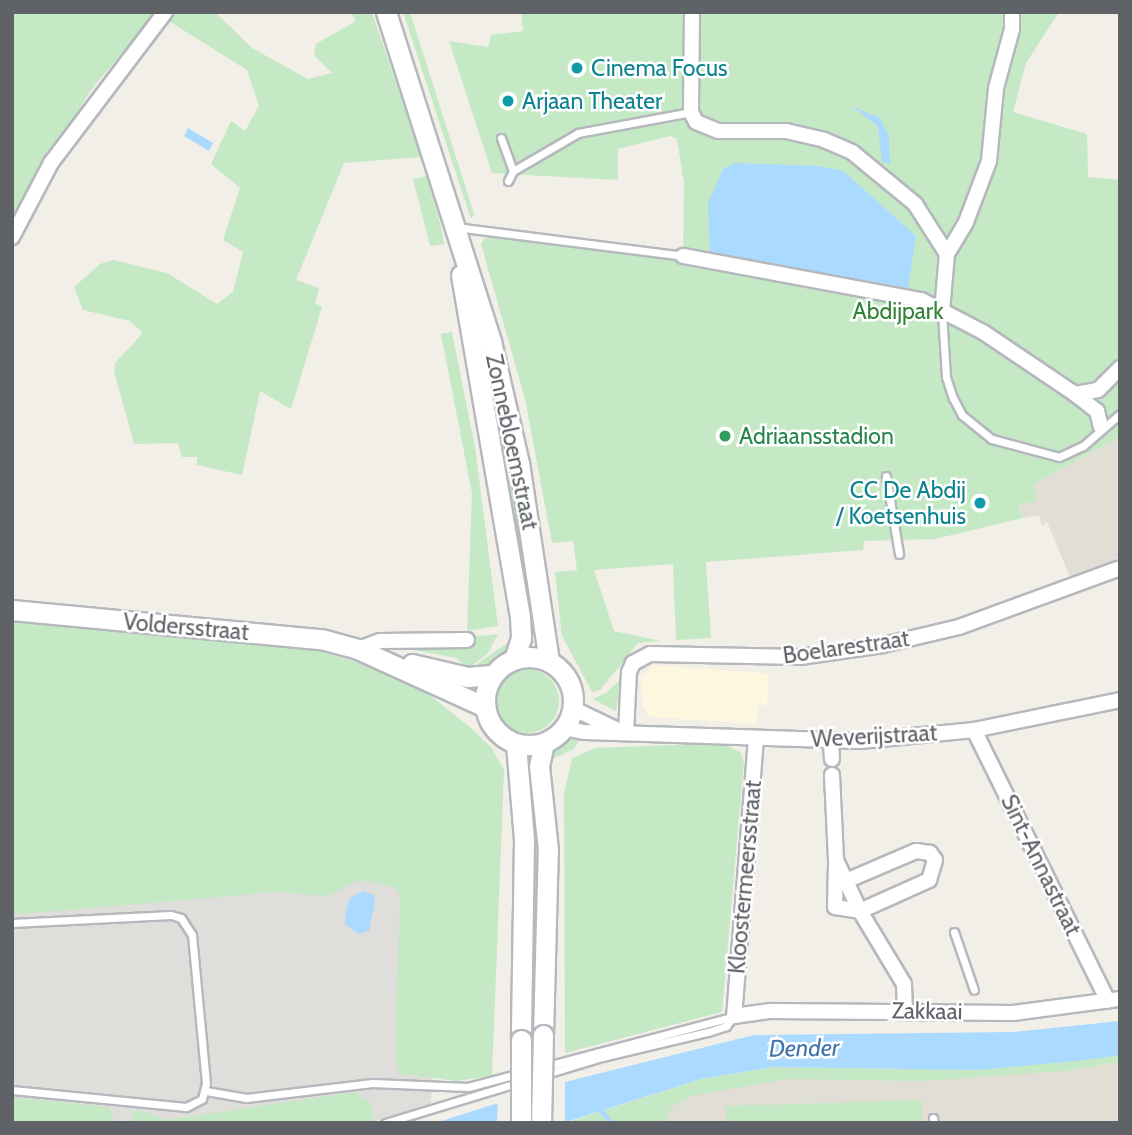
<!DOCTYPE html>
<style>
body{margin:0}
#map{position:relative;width:1132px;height:1135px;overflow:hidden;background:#f1efe8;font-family:Cabin,sans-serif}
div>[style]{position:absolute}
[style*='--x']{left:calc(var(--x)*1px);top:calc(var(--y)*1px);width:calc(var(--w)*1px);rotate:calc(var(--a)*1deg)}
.commercial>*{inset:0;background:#fef7e0}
.industrial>*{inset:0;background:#e0deda}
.education>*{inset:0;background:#e1ded6}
.green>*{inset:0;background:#c5e8c5}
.round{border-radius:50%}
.water>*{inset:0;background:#aadaff}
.pier>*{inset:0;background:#f1efe8}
.stream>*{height:4.5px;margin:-2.25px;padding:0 2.25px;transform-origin:2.25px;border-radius:2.25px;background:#aadaff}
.roads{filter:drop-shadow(2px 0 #b5b8bc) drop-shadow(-2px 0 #b5b8bc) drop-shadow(0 2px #b5b8bc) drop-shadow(0 -2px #b5b8bc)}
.lane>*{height:7px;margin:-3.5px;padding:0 3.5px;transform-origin:3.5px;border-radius:3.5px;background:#fff}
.street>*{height:14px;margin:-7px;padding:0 7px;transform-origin:7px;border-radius:7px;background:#fff}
.secondary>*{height:19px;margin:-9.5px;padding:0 9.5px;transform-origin:9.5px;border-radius:9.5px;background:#fff}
.secondary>.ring{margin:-9.5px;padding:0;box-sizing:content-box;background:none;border:19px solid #fff;border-radius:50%}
.bridges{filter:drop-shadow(2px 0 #b6babf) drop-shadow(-2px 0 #b6babf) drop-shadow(0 2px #b6babf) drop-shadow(0 -2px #b6babf)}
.secondary-bridge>*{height:19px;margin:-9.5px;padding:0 9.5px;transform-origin:9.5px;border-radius:9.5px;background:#fff}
.dots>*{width:19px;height:19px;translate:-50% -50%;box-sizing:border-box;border:4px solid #fff;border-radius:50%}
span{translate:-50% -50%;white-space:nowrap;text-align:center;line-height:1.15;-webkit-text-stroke:5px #fff;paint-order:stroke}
.culture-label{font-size:23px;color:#0d838f}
.left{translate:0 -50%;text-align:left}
.right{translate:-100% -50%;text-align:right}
.park-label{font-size:23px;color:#348238}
.leisure-label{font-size:23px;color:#27864d}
.street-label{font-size:23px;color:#5f6368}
.water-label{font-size:24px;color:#4174aa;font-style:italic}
.frame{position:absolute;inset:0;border:14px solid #5f6368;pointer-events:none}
</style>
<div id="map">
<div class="commercial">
<div style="clip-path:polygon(654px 665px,764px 673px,769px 676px,767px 705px,759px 705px,756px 724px,650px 717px,643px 707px,641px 678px)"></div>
</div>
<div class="industrial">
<div style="clip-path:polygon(443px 872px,431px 1104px,368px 1123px,12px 1123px,12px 905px)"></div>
</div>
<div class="education">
<div style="clip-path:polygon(1120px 437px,1120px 557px,1071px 579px,1047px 522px,1042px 526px,1039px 515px,1023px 518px,1018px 505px,1037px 501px,1034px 484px)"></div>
<div style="clip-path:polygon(1120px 1062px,1120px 1123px,627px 1123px,692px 1091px,791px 1072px,1065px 1071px)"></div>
</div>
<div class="green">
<div style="clip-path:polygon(12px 12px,215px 12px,252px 48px,308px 79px,332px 73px,314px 55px,316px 44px,356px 21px,351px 12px,372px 12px,421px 157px,344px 163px,296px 280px,319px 288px,315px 303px,322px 307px,291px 409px,260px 391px,242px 475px,197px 465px,197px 457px,182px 457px,178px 443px,134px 444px,114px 371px,115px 363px,143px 333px,130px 321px,83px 310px,74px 287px,100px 264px,113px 260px,167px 273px,217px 304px,233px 292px,243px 252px,223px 240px,240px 188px,211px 164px,231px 121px,245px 131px,259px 106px,247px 70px,156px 13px,90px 91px,12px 223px)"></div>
<div style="clip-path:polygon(403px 12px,410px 12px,474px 214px,471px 219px)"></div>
<div style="clip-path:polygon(521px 12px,1059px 12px,1026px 63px,1013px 112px,1087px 134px,1088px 177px,1120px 180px,1120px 437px,1034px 484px,1037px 501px,1018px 505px,1023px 518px,935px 539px,864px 541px,863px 550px,706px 562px,711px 638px,676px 640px,673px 564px,594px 570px,614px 631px,661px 641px,638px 643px,600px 690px,592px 692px,562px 636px,555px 572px,577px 570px,573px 541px,552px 543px,525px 399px,481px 244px,487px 235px,683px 261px,684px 183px,677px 139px,670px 136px,618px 149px,618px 180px,492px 173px,449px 41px,488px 47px,491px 35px,523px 31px)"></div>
<div style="clip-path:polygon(427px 176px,440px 223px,444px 244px,430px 246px,413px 179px)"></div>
<div style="clip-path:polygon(475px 326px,508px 428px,535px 625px,526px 627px)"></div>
<div style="clip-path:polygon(452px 332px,475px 447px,498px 626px,467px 631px,472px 493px,441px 334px)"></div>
<div style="clip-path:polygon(12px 620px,309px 648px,382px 670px,431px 696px,472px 729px,491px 747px,504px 770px,492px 1076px,456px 1081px,400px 1074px,395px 1058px,400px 894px,394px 887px,359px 880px,328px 896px,275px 892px,12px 915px)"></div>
<div style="clip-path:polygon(498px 634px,488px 653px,468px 669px,457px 658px,402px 648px,471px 649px,473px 637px)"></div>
<div style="clip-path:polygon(510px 641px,511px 649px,505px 655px,487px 668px,470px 669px)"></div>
<div class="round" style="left:495px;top:669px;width:64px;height:64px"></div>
<div style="clip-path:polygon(620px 680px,616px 711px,593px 699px,606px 693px)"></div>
<div style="clip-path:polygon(581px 737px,574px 749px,544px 763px,557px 743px)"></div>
<div style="clip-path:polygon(722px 743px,740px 752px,744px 761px,722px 1012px,565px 1053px,564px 794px,572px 758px,595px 748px)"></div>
<div style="clip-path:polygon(526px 767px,534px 768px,541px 821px,536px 1021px,530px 1020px)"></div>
<div style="clip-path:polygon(1120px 1055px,1120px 1062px,1065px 1071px,922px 1081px,786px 1079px,692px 1096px,671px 1107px,664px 1123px,565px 1123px,701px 1079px,773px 1067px,977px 1070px)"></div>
<div style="clip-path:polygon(354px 1092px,370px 1102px,374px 1121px,130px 1123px,136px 1109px,168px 1120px)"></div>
<div style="clip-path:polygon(12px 1097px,108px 1107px,114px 1119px,111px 1123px,12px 1123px)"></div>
<div style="clip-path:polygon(922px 1100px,922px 1123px,726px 1123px,726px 1106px)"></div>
</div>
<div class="water">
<div style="clip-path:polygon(851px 106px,880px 118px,889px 137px,890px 164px,882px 162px,878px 126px)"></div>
<div style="clip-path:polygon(188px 128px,213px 143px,209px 151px,184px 136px)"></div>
<div style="clip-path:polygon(736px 163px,819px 166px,843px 171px,916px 236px,908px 289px,710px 256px,708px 203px,723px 169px)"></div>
<div style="clip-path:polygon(363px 891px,374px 895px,375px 903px,369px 931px,358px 934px,345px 924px,345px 914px,350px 898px)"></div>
<div style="clip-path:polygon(1120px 1021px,1120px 1055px,1085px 1060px,977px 1070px,773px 1067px,701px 1079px,563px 1123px,435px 1123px,565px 1082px,754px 1035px,1013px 1032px)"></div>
</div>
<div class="pier">
<div style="clip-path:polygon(565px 1078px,565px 1123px,497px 1123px,498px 1099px)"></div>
</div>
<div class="stream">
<div style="--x:599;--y:1107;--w:20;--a:53"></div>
</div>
<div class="roads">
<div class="lane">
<div style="--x:501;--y:138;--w:35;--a:70"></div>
<div style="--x:513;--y:171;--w:11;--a:117"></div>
<div style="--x:513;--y:171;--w:75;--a:-30.3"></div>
<div style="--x:578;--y:133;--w:115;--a:-10.5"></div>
<div style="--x:455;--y:227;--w:230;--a:7.2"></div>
<div style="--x:942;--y:313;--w:64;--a:86.4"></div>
<div style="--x:946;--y:377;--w:22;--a:72"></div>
<div style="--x:953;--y:398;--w:19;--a:62"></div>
<div style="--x:962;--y:415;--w:38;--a:39"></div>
<div style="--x:992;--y:439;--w:69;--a:15"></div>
<div style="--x:1059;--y:457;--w:26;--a:-25"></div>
<div style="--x:1083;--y:446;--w:49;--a:-40.9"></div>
<div style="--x:886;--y:476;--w:79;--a:80.5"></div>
<div style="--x:12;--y:923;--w:159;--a:-2.9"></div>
<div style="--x:171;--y:915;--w:10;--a:17"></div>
<div style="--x:181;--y:918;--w:20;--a:57"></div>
<div style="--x:192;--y:935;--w:149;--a:84.6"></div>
<div style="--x:206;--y:1083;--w:16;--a:104"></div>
<div style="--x:202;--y:1099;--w:18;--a:153"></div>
<div style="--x:186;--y:1107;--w:175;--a:-174.4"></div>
<div style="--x:954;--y:932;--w:61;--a:71"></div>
<div style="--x:206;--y:1091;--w:41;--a:9.9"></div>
<div style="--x:246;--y:1098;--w:127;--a:-6.8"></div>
<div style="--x:372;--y:1083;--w:96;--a:2.4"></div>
<div style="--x:468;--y:1087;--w:275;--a:-14.9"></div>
<div style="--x:933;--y:1118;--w:5;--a:79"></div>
<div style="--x:385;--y:1123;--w:227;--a:-16.9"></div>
<div style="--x:602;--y:1057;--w:109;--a:-13.3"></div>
<div style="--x:708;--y:1032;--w:19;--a:-18"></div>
<div style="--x:726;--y:1026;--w:11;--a:-52"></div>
</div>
<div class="street">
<div style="--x:692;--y:12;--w:100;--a:90.6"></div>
<div style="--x:691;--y:112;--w:11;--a:63"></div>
<div style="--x:696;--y:122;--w:24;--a:22"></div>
<div style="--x:718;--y:131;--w:68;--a:0"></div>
<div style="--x:786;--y:131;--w:39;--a:13"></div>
<div style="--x:824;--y:140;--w:30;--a:23"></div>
<div style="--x:852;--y:152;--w:82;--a:39.5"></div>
<div style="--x:915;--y:204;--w:59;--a:57.4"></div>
<div style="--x:12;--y:237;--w:84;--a:-62.2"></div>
<div style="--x:51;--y:163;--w:189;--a:-52.9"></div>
<div style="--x:683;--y:256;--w:242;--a:10.5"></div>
<div style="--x:921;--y:300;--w:70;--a:27.3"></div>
<div style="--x:983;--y:332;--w:111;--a:34"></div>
<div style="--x:1075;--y:394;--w:23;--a:-10"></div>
<div style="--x:1098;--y:390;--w:31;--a:-45"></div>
<div style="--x:942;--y:311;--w:57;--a:-85"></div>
<div style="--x:947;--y:254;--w:37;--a:-59"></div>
<div style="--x:966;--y:222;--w:65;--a:-69.3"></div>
<div style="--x:989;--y:161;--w:73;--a:-84.5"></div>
<div style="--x:996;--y:88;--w:61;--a:-74.8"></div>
<div style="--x:1012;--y:29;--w:17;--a:-90"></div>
<div style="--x:1075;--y:394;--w:28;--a:38"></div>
<div style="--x:1097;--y:411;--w:16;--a:76"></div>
<div style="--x:358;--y:649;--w:23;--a:-20"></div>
<div style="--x:380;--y:641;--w:87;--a:-0.7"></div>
<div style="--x:572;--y:708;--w:51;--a:25.6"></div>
<div style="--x:564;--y:728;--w:21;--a:11"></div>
<div style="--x:585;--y:732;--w:275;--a:1.9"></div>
<div style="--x:860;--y:741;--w:115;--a:-5.5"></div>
<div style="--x:974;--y:730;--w:149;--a:-11.6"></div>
<div style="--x:974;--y:730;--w:302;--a:63.7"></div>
<div style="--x:626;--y:733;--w:61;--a:-87.2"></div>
<div style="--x:629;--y:672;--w:10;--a:-66"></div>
<div style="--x:633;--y:663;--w:19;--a:-28"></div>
<div style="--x:650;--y:654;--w:150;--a:1.1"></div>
<div style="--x:800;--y:657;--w:84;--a:-8.2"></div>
<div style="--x:883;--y:645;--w:78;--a:-13.3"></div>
<div style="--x:959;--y:627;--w:171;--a:-20.1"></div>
<div style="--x:756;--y:738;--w:279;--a:94.5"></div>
<div style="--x:734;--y:1016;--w:37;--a:-8"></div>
<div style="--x:771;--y:1011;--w:242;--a:0.5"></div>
<div style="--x:1013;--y:1013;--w:108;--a:-7.5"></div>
<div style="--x:831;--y:741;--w:18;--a:87"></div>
<div style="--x:832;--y:775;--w:85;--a:87.3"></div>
<div style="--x:836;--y:860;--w:56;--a:64.8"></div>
<div style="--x:860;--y:911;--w:76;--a:-24.2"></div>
<div style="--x:929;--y:880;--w:21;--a:-73"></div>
<div style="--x:935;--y:860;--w:9;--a:-126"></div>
<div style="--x:930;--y:853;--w:14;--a:-172"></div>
<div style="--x:916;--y:851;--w:76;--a:156.8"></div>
<div style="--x:836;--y:865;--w:42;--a:91.4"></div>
<div style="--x:835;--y:907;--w:25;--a:9"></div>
<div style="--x:860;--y:911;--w:85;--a:58.9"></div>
<div style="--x:904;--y:984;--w:27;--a:88"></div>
</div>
<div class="secondary">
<div style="--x:386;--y:12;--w:345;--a:72.3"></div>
<div style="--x:491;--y:341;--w:125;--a:77.1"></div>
<div style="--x:519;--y:463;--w:201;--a:81.4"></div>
<div style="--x:461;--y:275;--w:347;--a:80.2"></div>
<div style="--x:520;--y:617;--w:21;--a:87"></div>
<div style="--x:521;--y:638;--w:23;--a:108"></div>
<div style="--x:12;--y:610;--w:310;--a:5.4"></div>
<div style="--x:321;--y:639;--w:38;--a:15"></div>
<div style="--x:358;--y:649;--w:140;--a:24.5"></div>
<div class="ring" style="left:485px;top:657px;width:69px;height:69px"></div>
<div style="--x:412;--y:664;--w:57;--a:13.1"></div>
<div style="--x:468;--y:677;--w:25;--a:-5"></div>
<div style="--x:516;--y:744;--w:96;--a:85.2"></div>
<div style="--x:524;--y:840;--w:200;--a:90.9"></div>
<div style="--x:543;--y:1035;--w:185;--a:-88.5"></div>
<div style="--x:548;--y:850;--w:84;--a:-96.1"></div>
<div style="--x:539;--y:766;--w:24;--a:-78"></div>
</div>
</div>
<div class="bridges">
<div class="secondary-bridge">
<div style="--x:521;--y:1123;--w:83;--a:-90"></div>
<div style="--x:541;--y:1123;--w:88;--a:-88.7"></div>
</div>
</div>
<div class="dots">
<div style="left:577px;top:68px;background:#0f9aa8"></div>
<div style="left:508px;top:101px;background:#0f9aa8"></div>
<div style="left:725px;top:436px;background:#2e9e5b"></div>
<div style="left:980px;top:503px;background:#0f9aa8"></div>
</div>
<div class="culture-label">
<span class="left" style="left:591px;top:68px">Cinema Focus</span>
<span class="left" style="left:522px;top:101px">Arjaan Theater</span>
<span class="right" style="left:966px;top:503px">CC De Abdij<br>/ Koetsenhuis</span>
</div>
<div class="park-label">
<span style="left:898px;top:311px">Abdijpark</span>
</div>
<div class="leisure-label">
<span class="left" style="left:739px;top:436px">Adriaansstadion</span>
</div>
<div class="street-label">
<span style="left:512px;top:442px;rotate:78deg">Zonnebloemstraat</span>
<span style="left:186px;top:627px;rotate:5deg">Voldersstraat</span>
<span style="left:846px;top:647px;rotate:-8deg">Boelarestraat</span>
<span style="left:874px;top:736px;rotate:-3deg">Weverijstraat</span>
<span style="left:1041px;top:865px;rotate:64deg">Sint-Annastraat</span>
<span style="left:745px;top:877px;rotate:-85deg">Kloostermeersstraat</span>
<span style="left:927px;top:1011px;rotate:1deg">Zakkaai</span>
</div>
<div class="water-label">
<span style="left:804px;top:1048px;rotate:-1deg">Dender</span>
</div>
<div class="frame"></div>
</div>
